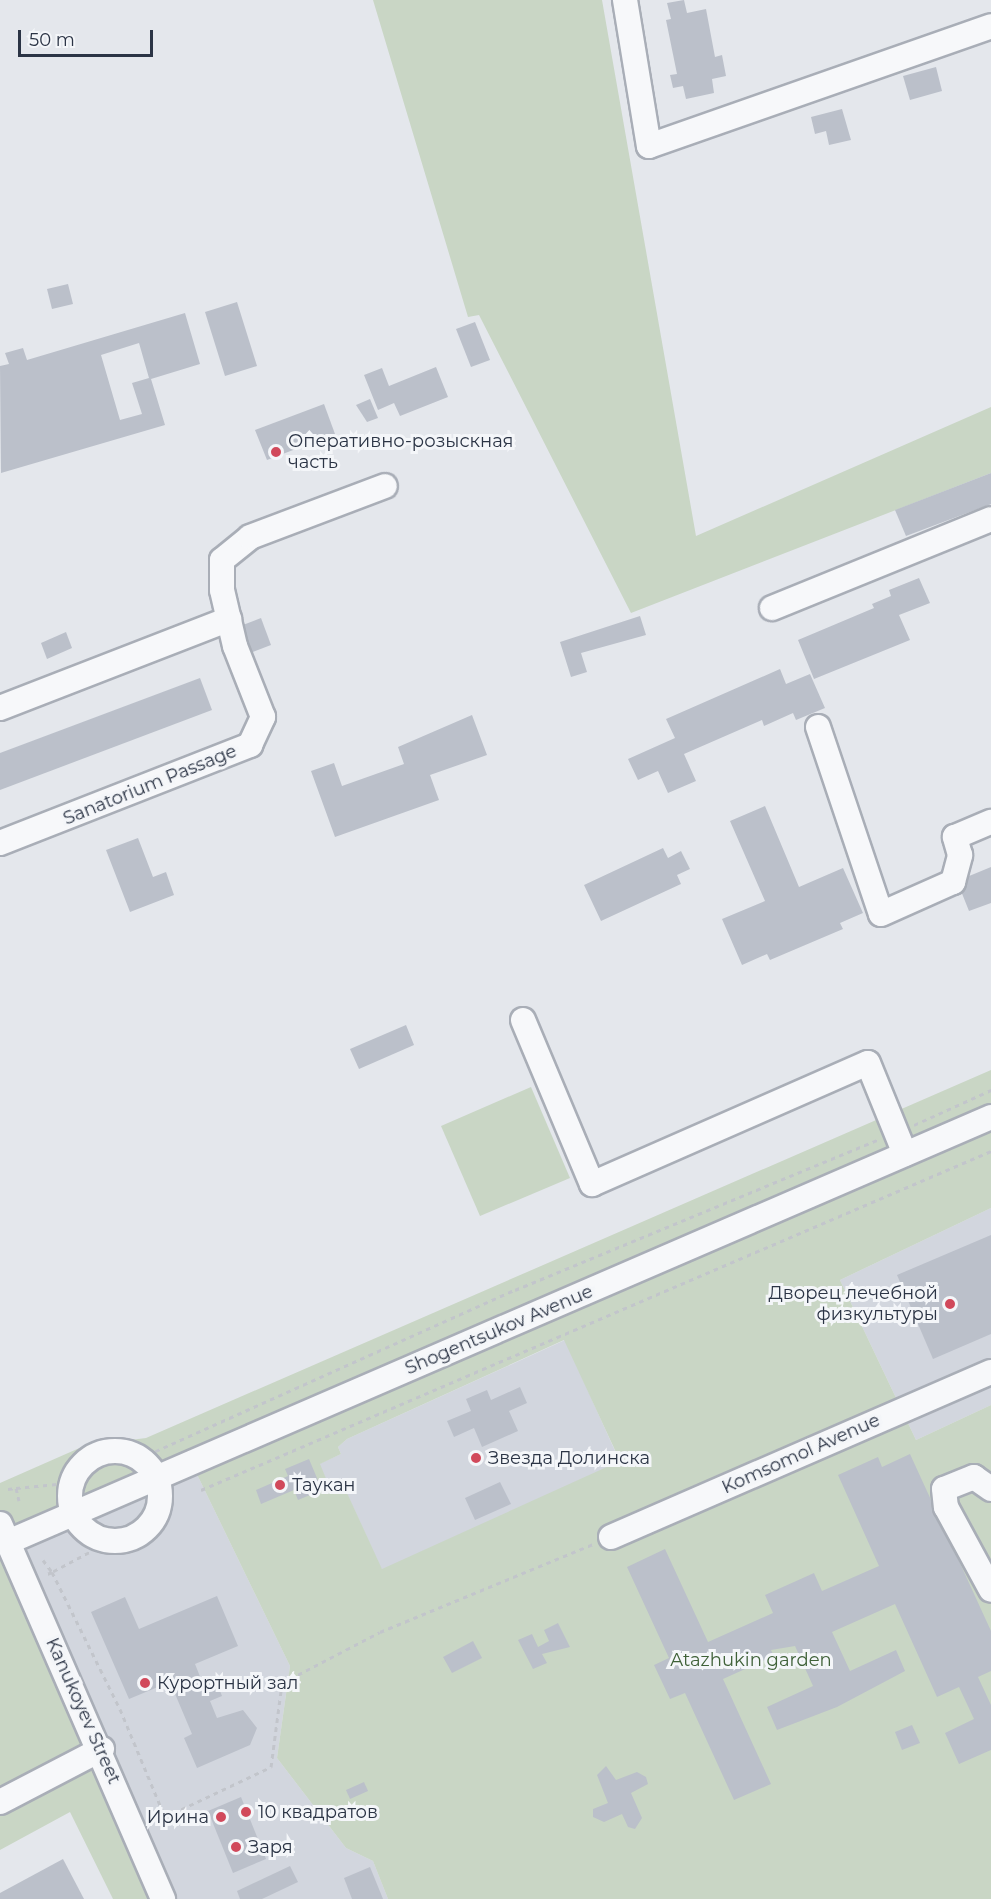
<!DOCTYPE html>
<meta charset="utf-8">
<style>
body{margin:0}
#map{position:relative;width:991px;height:1899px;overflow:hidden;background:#e4e7ec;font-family:Montserrat,sans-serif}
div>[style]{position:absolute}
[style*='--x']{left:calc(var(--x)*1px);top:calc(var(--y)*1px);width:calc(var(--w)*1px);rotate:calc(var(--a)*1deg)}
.built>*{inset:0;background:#d2d6de}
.green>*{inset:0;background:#c9d6c5}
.building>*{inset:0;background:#bbc0ca}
.path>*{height:3px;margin-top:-1.5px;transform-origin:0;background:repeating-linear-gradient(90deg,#c2c5cb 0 4.5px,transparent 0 9px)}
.roads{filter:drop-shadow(2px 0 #a9aeb7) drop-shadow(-2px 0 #a9aeb7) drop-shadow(0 2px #a9aeb7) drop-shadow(0 -2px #a9aeb7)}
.minor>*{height:24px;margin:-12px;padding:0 12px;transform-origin:12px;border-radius:12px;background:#f7f8fa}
.minor>.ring{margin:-12px;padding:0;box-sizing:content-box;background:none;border:24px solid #f7f8fa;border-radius:50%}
.dots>*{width:16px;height:16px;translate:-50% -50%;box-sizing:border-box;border:3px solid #f4f6f9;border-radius:50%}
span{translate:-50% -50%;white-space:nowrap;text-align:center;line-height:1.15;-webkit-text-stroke:6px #f4f6f9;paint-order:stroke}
.poi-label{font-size:18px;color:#2b3445}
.left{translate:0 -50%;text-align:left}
.right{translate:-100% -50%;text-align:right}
.street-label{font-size:18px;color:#2b3445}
.park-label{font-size:18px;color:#3f6138}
.scale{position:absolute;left:18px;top:30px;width:135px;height:27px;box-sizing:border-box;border:3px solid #2b3445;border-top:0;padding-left:8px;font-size:18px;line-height:21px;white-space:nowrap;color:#2b3445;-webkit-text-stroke:4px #f4f6f9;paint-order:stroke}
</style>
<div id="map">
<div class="built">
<div style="clip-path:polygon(991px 1208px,991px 1405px,916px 1440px,840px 1280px)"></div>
<div style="clip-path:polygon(565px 1340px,620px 1462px,382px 1570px,342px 1483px,330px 1488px,319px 1464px,341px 1454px,338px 1447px,347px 1439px)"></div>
<div style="clip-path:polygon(191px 1462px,290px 1666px,277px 1758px,346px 1848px,373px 1861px,388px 1899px,163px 1899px,8px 1542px)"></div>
</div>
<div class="green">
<div style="clip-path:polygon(373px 0,602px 0,696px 536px,991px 407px,991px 473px,631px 613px,479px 315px,468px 317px)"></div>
<div style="clip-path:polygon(evenodd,991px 1070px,991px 1208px,840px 1280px,916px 1440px,991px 1405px,991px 1899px,388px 1899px,373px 1861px,346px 1848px,277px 1758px,290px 1666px,191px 1462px,8px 1542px,163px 1899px,113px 1899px,70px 1812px,0 1850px,0 1483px,84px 1446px,146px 1438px,991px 1070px,564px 1340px,620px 1461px,382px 1569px,342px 1482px,330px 1488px,320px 1464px,341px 1454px,338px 1447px,347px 1439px,564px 1340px)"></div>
<div style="clip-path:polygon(531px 1087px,570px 1178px,480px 1216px,441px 1126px)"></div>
</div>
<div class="building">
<div style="clip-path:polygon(684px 0,687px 13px,706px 9px,715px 57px,722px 55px,726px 76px,712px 79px,714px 93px,686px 99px,683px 86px,673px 88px,670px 75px,677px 74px,666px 20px,671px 19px,667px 3px)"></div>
<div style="clip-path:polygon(936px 67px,942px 91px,910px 100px,903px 76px)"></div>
<div style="clip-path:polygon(842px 109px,851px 140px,829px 145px,826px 131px,815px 134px,811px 117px)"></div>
<div style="clip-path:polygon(68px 284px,73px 304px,52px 309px,47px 289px)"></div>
<div style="clip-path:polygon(237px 302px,257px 366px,225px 376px,205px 312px)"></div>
<div style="clip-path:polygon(evenodd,185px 313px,200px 364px,151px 379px,165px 425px,1px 473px,0 366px,9px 364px,5px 353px,23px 348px,27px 360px,185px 313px,139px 343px,149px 378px,132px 383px,142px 414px,120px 420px,101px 355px,139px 343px)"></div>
<div style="clip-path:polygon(475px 322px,490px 360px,471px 367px,456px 329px)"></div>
<div style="clip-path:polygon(436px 367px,448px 397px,400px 416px,394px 403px,378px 410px,364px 375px,382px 368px,389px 386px)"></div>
<div style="clip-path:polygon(370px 399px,378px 418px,367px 422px,356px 405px)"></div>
<div style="clip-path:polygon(324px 404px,335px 434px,267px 460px,255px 430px)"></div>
<div style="clip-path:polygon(991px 473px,991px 504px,906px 536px,895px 510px)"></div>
<div style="clip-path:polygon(919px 578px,930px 603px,899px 615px,910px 640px,814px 679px,798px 640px,874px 608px,872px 604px,891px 596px,889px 590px)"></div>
<div style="clip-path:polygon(640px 616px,646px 635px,581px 653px,587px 672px,571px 677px,560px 642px)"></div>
<div style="clip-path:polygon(261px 618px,271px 645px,245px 655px,235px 628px)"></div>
<div style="clip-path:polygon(66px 632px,72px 648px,47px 659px,41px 643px)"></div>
<div style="clip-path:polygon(780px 669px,786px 684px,810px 674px,825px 708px,796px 720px,793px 713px,764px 726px,762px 720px,684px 754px,696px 781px,668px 793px,658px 771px,638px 780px,628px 759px,675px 738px,666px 719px)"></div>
<div style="clip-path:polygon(200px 678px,212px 710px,0 790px,0 753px)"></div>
<div style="clip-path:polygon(472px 715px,487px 755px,430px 775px,439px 800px,335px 837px,311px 771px,334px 763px,342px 786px,404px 764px,398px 747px)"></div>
<div style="clip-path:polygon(765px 806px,799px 887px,843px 868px,863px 913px,840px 923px,843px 929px,770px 960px,767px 954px,742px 965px,722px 919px,765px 901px,730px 821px)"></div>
<div style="clip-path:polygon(138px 838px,153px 877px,166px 872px,174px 895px,130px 912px,106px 850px)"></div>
<div style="clip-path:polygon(663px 848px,668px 858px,681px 851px,690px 869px,677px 875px,681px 884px,601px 921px,584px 885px)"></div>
<div style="clip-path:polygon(991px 867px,991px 903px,969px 911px,957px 881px)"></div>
<div style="clip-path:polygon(406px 1025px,414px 1045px,359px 1069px,350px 1049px)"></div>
<div style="clip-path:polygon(991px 1235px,991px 1334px,933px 1359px,897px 1275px)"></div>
<div style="clip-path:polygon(520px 1387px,527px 1403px,509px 1411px,518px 1431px,482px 1447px,474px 1428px,454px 1437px,447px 1421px,471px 1411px,466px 1399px,487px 1390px,491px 1400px)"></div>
<div style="clip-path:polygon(910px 1454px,991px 1631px,991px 1671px,978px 1677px,991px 1705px,991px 1750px,959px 1764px,945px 1733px,974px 1719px,959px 1687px,937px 1697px,895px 1604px,832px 1632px,850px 1671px,896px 1650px,905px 1671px,837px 1707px,777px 1730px,767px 1707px,813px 1686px,795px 1646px,771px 1650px,774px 1656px,723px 1679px,771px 1784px,734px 1800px,685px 1693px,670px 1699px,654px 1665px,669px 1658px,627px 1567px,665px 1549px,708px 1642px,773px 1613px,765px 1595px,814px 1573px,822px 1591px,879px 1566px,838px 1475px,878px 1457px,882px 1467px)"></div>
<div style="clip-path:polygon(309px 1459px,322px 1490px,298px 1500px,294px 1490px,261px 1504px,256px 1490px,288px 1476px,285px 1469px)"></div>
<div style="clip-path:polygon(500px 1482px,511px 1504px,475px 1520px,465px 1498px)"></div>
<div style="clip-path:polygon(217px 1596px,238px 1646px,195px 1664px,203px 1684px,215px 1678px,222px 1696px,210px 1701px,217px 1718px,243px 1710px,257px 1728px,250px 1745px,197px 1768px,184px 1738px,192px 1734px,170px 1682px,129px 1699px,91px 1612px,125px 1597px,139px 1629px)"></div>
<div style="clip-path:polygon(558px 1623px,570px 1647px,542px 1654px,547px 1663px,533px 1669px,518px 1640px,532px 1634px,538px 1647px,549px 1641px,544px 1630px)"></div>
<div style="clip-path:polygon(473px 1641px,482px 1658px,452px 1673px,443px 1657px)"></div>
<div style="clip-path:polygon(912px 1725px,920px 1743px,902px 1750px,895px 1732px)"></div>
<div style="clip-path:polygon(606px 1766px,616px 1780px,637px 1772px,646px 1777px,648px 1784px,631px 1793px,642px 1818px,635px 1829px,628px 1827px,622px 1814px,604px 1822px,593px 1817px,593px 1809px,608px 1803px,597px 1775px)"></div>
<div style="clip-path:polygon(364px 1782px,368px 1791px,350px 1799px,346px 1790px)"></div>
<div style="clip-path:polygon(241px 1797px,266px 1859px,233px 1873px,208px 1811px)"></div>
<div style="clip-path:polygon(63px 1859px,84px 1899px,0 1899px,0 1893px)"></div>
<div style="clip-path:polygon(290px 1866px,298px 1882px,262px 1899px,240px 1899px,237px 1891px)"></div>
<div style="clip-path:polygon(370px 1867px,383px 1899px,352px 1899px,344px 1878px)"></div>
</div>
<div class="path">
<div style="--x:914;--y:1125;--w:85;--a:-24.4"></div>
<div style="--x:147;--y:1455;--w:403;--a:-24.2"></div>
<div style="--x:515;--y:1290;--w:393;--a:-22.5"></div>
<div style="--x:16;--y:1488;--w:41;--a:-5.6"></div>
<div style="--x:8;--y:1489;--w:8;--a:-7"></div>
<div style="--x:16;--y:1488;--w:13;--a:77"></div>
<div style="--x:201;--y:1490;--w:860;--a:-23.22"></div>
<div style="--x:97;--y:1548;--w:51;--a:151.9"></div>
<div style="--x:52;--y:1572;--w:153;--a:63.6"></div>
<div style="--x:120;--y:1709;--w:117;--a:67.4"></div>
<div style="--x:165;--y:1817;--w:117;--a:-25.3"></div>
<div style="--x:271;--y:1767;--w:85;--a:-82.5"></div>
<div style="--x:282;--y:1683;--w:110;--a:-27.5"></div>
<div style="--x:380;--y:1632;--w:231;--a:-22.4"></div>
<div style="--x:43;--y:1560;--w:15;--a:53"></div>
<div style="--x:52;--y:1572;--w:8;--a:157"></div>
</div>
<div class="roads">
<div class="minor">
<div style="--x:625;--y:0;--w:148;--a:80.7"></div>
<div style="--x:649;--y:146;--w:362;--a:-19.3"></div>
<div style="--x:772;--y:608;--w:236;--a:-22.1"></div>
<div style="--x:0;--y:708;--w:246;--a:-21.2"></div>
<div style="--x:818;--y:727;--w:197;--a:71.4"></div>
<div style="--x:881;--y:914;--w:79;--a:-24"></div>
<div style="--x:953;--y:882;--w:28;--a:-75"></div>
<div style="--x:960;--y:855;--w:19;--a:-106"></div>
<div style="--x:955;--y:837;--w:39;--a:-23"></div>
<div style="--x:0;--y:843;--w:269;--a:-21.4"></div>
<div style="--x:250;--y:745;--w:31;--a:-65"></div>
<div style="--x:263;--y:717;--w:76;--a:-111.5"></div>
<div style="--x:235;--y:646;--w:57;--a:-103.1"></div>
<div style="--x:222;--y:590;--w:30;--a:-90"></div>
<div style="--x:222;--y:560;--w:36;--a:-39"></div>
<div style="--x:250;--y:537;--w:144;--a:-20.7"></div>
<div style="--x:523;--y:1020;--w:178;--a:67.2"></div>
<div style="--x:592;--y:1184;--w:301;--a:-23.7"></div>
<div style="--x:868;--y:1063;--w:98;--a:67.9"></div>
<div class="ring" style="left:70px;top:1451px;width:66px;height:66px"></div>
<div style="--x:991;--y:1489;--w:21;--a:-145"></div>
<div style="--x:974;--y:1477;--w:32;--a:158"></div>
<div style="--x:944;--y:1489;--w:18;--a:84"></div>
<div style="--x:946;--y:1507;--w:94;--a:61.5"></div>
<div style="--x:0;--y:1524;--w:409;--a:66.5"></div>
<div style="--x:611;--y:1537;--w:414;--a:-23.5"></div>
<div style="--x:8;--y:1542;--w:1071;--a:-23.38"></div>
<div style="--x:0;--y:1802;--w:115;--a:-27.5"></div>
</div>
</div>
<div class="dots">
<div style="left:276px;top:452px;background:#d1495b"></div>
<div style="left:950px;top:1304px;background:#d1495b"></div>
<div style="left:476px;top:1458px;background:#d1495b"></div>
<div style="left:280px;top:1485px;background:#d1495b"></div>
<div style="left:145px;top:1683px;background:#d1495b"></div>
<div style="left:246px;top:1812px;background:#d1495b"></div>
<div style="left:221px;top:1817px;background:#d1495b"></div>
<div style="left:236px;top:1847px;background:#d1495b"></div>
</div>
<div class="poi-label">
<span class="left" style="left:288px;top:452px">Оперативно-розыскная<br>часть</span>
<span class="right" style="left:938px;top:1304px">Дворец лечебной<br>физкультуры</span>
<span class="left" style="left:488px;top:1458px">Звезда Долинска</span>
<span class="left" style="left:292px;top:1485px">Таукан</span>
<span class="left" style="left:157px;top:1683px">Курортный зал</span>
<span class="left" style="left:258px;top:1812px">10 квадратов</span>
<span class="right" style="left:209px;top:1817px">Ирина</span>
<span class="left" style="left:248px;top:1847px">Заря</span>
</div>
<div class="street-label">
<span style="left:150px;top:785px;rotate:-22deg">Sanatorium Passage</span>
<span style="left:499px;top:1330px;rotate:-23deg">Shogentsukov Avenue</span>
<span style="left:801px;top:1454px;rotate:-24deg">Komsomol Avenue</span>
<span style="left:83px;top:1711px;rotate:66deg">Kanukoyev Street</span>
</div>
<div class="park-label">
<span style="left:751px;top:1660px">Atazhukin garden</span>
</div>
<div class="scale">50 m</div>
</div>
